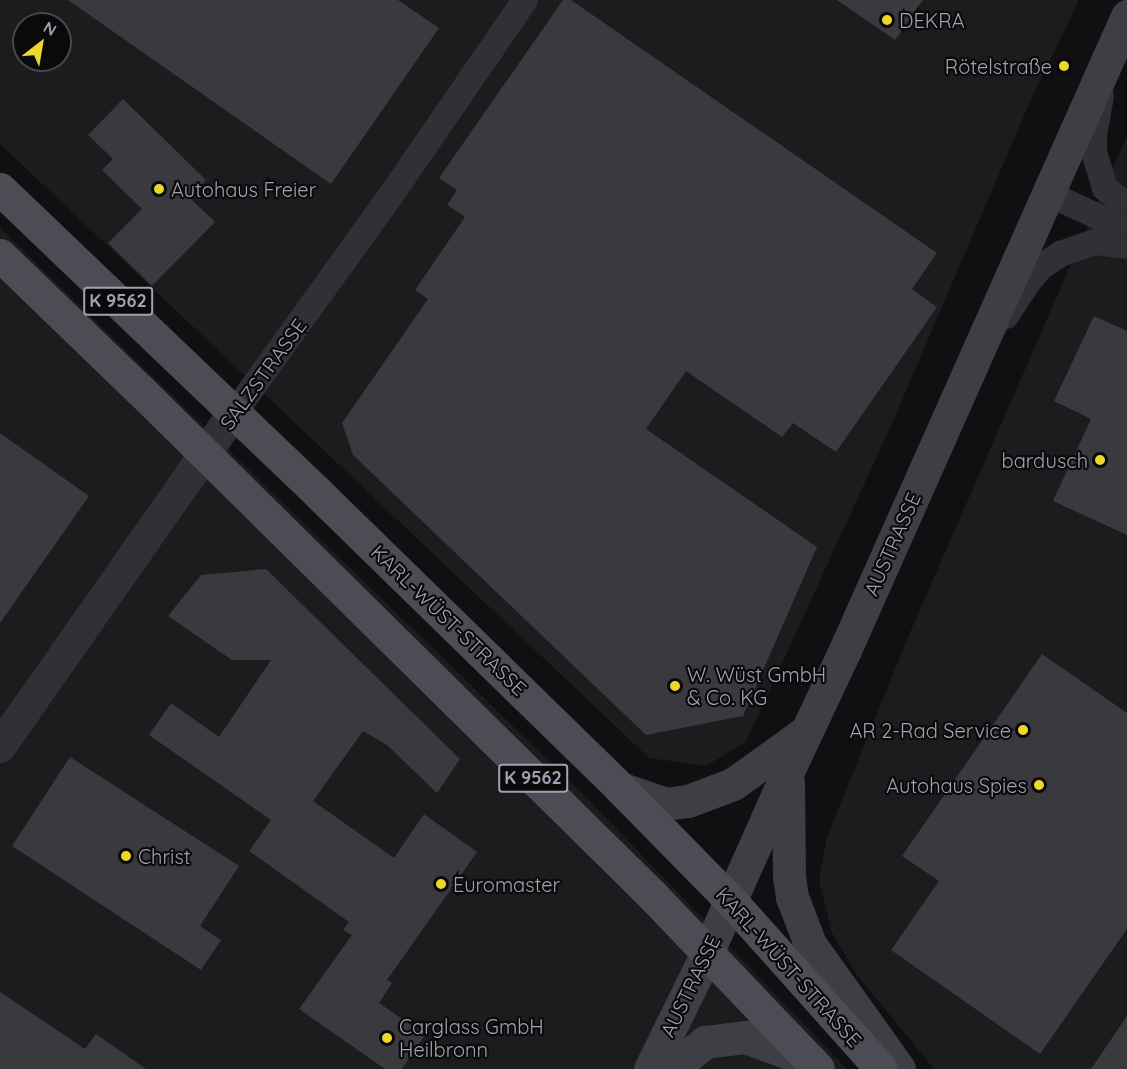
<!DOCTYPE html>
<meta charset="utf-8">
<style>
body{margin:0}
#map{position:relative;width:1127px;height:1069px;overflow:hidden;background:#100f11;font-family:Quicksand,sans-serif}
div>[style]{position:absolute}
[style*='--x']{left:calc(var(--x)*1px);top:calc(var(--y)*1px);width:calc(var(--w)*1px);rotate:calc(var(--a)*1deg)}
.built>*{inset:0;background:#1c1b1d}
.building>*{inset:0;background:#3a393e}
.minor>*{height:26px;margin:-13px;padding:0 13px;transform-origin:13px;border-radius:13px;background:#313035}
.tertiary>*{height:32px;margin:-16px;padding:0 16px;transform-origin:16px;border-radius:16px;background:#313035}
.secondary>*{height:33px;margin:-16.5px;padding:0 16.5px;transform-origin:16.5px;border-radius:16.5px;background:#3e3f45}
.primary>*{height:33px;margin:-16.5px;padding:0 16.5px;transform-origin:16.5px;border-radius:16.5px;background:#4c4c54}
.dots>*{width:16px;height:16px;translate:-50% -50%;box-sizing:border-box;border:3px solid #0b0a0b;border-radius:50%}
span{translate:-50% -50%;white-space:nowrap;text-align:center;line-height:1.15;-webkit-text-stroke:4.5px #0b0a0b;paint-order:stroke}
.shield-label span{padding:2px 4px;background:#0b0a0b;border:2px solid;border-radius:4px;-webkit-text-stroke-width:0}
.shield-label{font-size:18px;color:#a1a2b1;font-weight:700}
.poi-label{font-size:20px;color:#a1a2b1}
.left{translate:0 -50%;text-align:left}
.right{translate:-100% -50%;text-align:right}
.street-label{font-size:20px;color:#a1a2b1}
.north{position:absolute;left:12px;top:12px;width:60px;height:60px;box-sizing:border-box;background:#0b0a0b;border:2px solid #47474d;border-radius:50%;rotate:31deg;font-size:16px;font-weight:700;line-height:24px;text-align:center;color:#a1a2b1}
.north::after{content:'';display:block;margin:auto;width:21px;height:27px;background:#edd72b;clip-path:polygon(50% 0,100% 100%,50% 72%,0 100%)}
</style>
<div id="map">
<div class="built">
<div style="clip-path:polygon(evenodd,0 0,1079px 0,1029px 104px,894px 419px,746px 742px,706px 766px,649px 758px,0 144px,0 0,24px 24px,60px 24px,60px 60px,24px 60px,24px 24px)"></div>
<div style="clip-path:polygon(1127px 136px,1127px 1069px,934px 1069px,857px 975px,832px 933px,819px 881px,827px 837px,908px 637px)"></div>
<div style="clip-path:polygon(0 228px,590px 801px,847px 1069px,0 1069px)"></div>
</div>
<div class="building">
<div style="clip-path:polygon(68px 0,398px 0,439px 28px,331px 184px)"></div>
<div style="clip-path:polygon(563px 0,571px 0,937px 253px,912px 289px,937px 307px,836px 452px,793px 423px,782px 437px,686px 371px,646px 429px,817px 547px,743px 716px,646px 735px,353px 455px,342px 423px,428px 299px,415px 290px,465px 217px,447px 205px,457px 190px,439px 178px)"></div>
<div style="clip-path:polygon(837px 0,923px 0,895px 40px)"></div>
<div style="clip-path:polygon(123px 99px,206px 180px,189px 197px,215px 222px,152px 286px,108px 243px,142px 209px,102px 170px,113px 159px,88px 135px)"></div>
<div style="clip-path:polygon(1094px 316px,1127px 331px,1127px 535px,1053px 501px,1091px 419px,1054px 401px)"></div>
<div style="clip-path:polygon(0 433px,89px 496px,0 623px)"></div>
<div style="clip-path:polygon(266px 569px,460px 759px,437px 793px,387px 745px,363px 731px,313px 801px,394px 858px,424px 814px,477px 852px,387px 980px,392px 983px,379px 1003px,425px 1035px,402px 1069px,385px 1069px,299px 1009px,352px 935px,343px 930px,349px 922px,249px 851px,271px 820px,149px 735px,171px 703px,219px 737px,271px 660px,232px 660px,168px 616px,201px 575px)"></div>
<div style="clip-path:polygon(1042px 654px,1127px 713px,1127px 929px,1040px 1054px,891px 950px,939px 881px,902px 856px)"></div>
<div style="clip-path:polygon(70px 757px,239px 866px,200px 926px,221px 940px,201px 970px,12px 846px)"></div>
<div style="clip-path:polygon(0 992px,85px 1049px,96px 1034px,146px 1069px,0 1069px)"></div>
<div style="clip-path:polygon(1127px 1016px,1127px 1069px,1091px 1069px)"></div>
</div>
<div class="minor">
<div style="--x:1101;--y:96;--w:40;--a:100"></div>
<div style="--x:1094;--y:135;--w:17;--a:90"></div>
<div style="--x:1094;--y:152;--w:38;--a:73"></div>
<div style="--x:1105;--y:188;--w:28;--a:39"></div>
<div style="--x:1049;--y:194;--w:86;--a:24.8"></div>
<div style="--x:1006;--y:316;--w:42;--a:-56.7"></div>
<div style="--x:1029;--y:281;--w:18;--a:-49"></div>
<div style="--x:1041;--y:267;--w:23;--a:-34"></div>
<div style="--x:1060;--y:254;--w:37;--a:-19"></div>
<div style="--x:1095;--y:242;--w:32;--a:7"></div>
<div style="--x:235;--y:412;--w:264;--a:-54.3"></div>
<div style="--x:389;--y:198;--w:240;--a:-55.5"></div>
</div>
<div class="tertiary">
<div style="--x:0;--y:747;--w:409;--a:-55"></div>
</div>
<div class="secondary">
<div style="--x:788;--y:782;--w:94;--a:89.4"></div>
<div style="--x:789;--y:876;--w:21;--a:82"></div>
<div style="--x:792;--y:897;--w:50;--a:69"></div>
<div style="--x:810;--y:944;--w:153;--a:54.5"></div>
<div style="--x:620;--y:788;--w:49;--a:19.2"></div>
<div style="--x:666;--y:804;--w:22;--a:-8"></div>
<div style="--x:688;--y:801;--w:48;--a:-20.7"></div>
<div style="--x:733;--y:784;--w:87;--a:-35.7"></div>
<div style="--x:650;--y:1069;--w:131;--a:-63.8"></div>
<div style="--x:708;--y:951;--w:197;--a:-66"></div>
<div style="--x:788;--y:771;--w:134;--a:-64.8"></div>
<div style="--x:845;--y:650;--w:694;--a:-66.02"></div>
<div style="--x:672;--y:1069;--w:43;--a:-39.3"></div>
<div style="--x:705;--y:1042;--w:40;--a:-7.1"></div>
<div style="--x:745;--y:1037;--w:70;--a:20"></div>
</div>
<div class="primary">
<div style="--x:0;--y:189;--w:441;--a:43.7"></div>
<div style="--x:319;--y:494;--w:421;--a:44.3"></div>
<div style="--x:620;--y:788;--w:158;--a:45.5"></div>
<div style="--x:731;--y:901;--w:225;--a:48.2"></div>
<div style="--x:0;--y:255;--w:193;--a:44"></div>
<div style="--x:139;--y:389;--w:721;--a:44.61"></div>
<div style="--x:652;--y:895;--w:240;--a:46.3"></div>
</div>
<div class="dots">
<div style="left:887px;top:20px;background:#edd72b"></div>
<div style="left:1064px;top:66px;background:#edd72b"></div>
<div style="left:159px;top:189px;background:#edd72b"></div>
<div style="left:1100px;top:460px;background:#edd72b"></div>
<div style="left:675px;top:686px;background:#edd72b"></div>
<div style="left:1023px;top:730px;background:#edd72b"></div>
<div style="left:1039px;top:785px;background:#edd72b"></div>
<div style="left:126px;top:856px;background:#edd72b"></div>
<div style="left:441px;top:884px;background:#edd72b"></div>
<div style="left:387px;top:1038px;background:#edd72b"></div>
</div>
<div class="shield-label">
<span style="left:118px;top:301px">K 9562</span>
<span style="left:533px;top:778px">K 9562</span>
</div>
<div class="poi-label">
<span class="left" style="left:899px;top:20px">DEKRA</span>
<span class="right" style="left:1052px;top:66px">Rötelstraße</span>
<span class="left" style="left:171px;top:189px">Autohaus Freier</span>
<span class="right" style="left:1088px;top:460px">bardusch</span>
<span class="left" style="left:687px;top:686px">W. Wüst GmbH<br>&amp; Co. KG</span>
<span class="right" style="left:1011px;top:730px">AR 2-Rad Service</span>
<span class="right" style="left:1027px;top:785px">Autohaus Spies</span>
<span class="left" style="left:138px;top:856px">Christ</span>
<span class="left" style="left:453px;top:884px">Euromaster</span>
<span class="left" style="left:399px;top:1038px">Carglass GmbH<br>Heilbronn</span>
</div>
<div class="street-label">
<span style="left:263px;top:374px;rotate:-54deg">SALZSTRASSE</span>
<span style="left:892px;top:544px;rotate:-66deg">AUSTRASSE</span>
<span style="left:449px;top:620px;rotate:44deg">KARL-WÜST-STRASSE</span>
<span style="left:789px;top:967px;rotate:48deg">KARL-WÜST-STRASSE</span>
<span style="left:690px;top:986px;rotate:-64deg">AUSTRASSE</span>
</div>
<div class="north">N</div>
</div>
